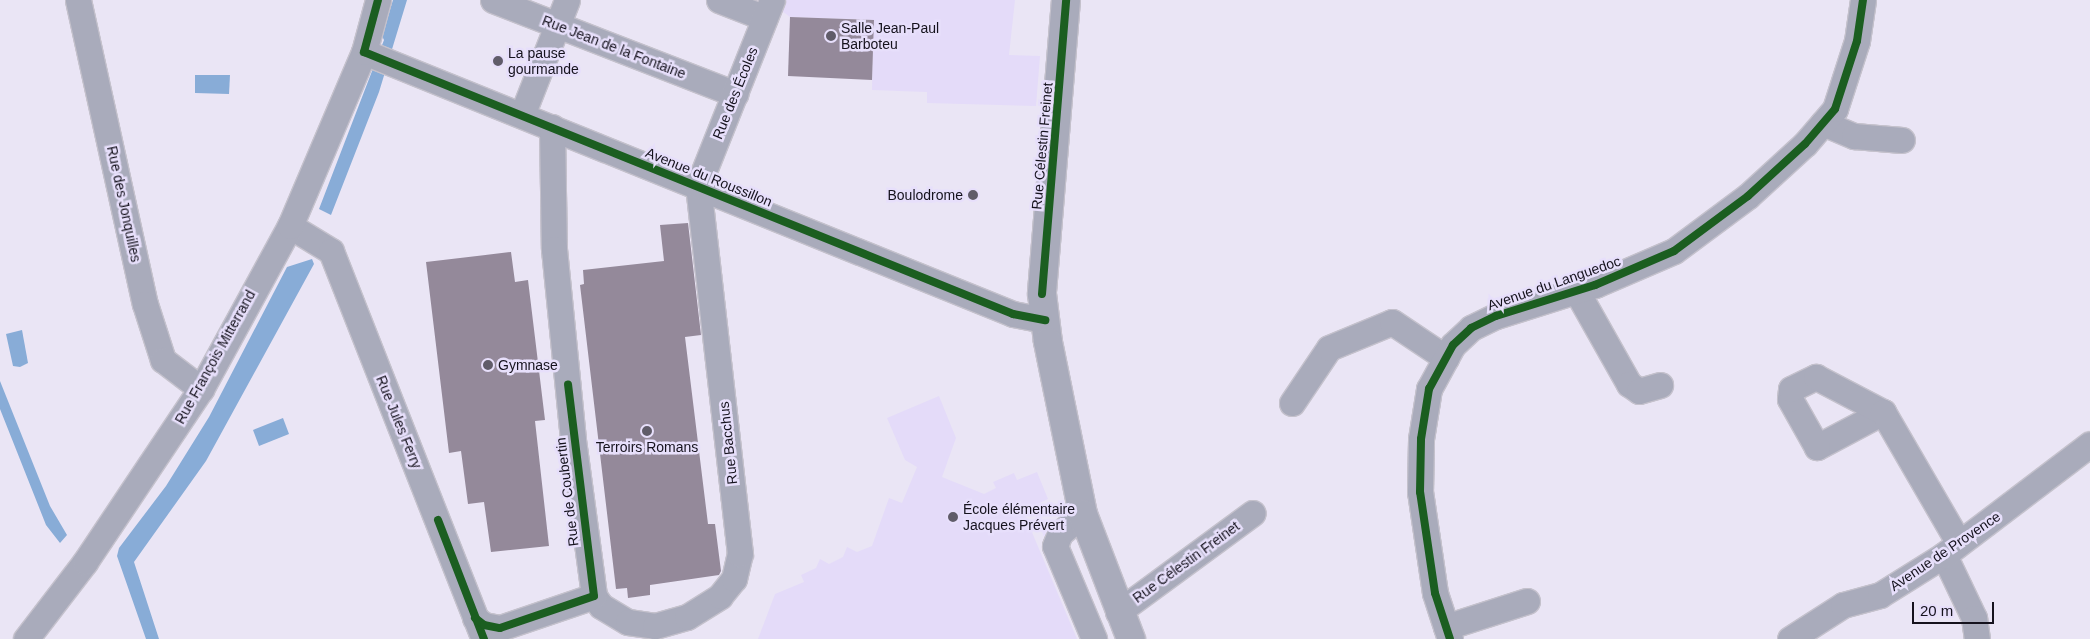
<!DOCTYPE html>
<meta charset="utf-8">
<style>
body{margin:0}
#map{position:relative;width:2090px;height:639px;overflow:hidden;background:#eae5f5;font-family:Arial,sans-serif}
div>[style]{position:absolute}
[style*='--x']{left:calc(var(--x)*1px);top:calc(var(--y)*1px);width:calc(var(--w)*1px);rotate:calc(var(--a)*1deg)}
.built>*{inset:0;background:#e4dbf9}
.water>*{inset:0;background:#88acd7}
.building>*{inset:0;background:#94899a}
.roads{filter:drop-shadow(1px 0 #c4c1cc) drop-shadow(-1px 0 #c4c1cc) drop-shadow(0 1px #c4c1cc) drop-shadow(0 -1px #c4c1cc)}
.minor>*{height:25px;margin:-12.5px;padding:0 12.5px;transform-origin:12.5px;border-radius:12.5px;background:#a9abbb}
.tertiary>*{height:28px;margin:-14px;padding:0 14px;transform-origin:14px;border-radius:14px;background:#a9abbb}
.cycleway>*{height:8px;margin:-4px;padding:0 4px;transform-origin:4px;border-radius:4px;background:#1b5e20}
.dots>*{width:14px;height:14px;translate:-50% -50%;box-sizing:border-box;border:2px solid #e7dffb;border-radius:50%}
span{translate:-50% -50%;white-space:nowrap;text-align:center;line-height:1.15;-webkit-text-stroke:5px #e7dffb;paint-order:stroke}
.poi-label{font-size:14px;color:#15121d}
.left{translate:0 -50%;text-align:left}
.right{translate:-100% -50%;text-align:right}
.street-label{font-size:14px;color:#15121d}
.scale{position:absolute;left:1912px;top:602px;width:82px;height:22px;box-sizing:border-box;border:2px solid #15121d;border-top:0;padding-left:6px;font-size:15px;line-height:18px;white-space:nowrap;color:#15121d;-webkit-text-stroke:4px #e7dffb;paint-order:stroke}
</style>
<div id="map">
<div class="built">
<div style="clip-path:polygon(786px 0,1015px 0,1009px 55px,1040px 56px,1036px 106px,927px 103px,927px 92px,872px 90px,873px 20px,790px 17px,782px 11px)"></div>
<div style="clip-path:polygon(939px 396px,956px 438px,942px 477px,984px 494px,996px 488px,993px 482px,1014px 473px,1017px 480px,1037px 472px,1048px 499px,1023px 511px,1077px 639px,758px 639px,775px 594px,804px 582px,801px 575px,816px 568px,820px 559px,829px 564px,843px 557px,847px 547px,857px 552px,872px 546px,889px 498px,902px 503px,917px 467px,905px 460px,887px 418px)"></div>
</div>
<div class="water">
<div style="clip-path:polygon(393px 0,407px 0,379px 92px,331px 215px,319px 209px,384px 40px,382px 36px)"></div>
<div style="clip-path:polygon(195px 75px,230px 75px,229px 94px,195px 93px)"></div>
<div style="clip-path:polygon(312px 259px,314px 264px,206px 461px,134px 562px,159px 639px,146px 639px,117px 556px,119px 548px,166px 486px,209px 417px,287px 267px)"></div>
<div style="clip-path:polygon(22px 330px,28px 363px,20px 367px,13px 366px,6px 334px)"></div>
<div style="clip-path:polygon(0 381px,50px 506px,67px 535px,60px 543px,46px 525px,0 409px)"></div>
<div style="clip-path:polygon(283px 418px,289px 434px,259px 446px,253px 430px)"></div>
</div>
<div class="building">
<div style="clip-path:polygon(790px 17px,874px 20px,872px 80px,788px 76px)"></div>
<div style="clip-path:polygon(688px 223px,701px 335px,685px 337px,708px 524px,715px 524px,721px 571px,719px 575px,650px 585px,650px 595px,628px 598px,627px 588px,616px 589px,580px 285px,584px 284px,583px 270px,664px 261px,660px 225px)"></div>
<div style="clip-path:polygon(511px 252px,515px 282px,528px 280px,545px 420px,535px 421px,549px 546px,491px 552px,484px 502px,468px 504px,461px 451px,449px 453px,426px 262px)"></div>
</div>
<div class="roads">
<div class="minor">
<div style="--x:78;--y:0;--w:311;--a:77.6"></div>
<div style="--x:145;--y:304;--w:59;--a:72.2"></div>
<div style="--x:163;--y:360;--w:48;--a:37.3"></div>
<div style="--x:493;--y:0;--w:260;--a:21.2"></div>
<div style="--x:719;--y:0;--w:49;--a:21.4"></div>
<div style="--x:364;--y:52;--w:700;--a:21.98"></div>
<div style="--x:1013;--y:314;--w:33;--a:11"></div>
<div style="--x:522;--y:115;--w:123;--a:-68.6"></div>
<div style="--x:1823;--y:123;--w:34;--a:23"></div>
<div style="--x:1854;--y:136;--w:48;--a:4.8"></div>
<div style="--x:552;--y:127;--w:122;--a:89.1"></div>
<div style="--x:554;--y:249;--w:192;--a:84.3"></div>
<div style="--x:573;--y:440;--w:157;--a:82.3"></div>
<div style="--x:594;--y:596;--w:12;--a:55"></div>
<div style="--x:601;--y:606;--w:31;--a:31"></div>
<div style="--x:628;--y:622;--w:27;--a:8"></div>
<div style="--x:655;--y:626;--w:33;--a:-16"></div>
<div style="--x:687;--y:617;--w:39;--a:-32"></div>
<div style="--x:720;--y:596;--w:22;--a:-51"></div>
<div style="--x:734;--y:579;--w:26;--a:-77"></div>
<div style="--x:740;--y:554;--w:370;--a:-96.5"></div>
<div style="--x:698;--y:186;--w:200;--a:-68.3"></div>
<div style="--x:290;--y:226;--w:48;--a:31.4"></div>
<div style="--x:331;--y:251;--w:417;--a:68.5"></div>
<div style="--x:1576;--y:290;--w:108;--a:60.6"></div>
<div style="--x:1629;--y:384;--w:12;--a:35"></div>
<div style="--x:1639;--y:391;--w:22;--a:-16"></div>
<div style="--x:1292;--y:403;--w:66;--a:-56.1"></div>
<div style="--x:1329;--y:348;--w:68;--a:-22.4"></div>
<div style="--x:1392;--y:322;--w:65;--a:33.7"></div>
<div style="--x:1883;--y:412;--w:75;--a:152.1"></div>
<div style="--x:1817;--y:447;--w:55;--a:-119.4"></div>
<div style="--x:1790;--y:399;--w:10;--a:-84"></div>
<div style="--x:1791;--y:389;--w:28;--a:-26"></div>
<div style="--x:1816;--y:377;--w:76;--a:27.6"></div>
<div style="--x:1883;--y:412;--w:151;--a:59.9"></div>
<div style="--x:1083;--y:514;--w:30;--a:140"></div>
<div style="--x:1060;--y:533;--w:14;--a:111"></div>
<div style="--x:1055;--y:546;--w:101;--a:67.2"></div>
<div style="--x:1944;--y:555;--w:70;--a:64.5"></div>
<div style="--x:1974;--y:618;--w:21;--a:82"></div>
<div style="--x:1118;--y:612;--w:167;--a:-36.3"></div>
<div style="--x:475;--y:618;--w:11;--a:38"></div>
<div style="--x:484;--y:625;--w:16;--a:11"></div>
<div style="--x:500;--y:628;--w:99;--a:-18.8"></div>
<div style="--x:1446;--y:627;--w:85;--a:-17.8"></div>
<div style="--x:26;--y:639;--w:97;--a:-52.5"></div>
<div style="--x:85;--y:562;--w:208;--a:-56.2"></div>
<div style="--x:201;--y:389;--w:186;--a:-61.4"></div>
<div style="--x:290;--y:226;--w:189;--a:-67"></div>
<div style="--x:364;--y:52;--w:54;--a:-74.9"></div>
<div style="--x:1450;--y:639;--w:48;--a:-108.1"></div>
<div style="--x:1435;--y:593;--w:102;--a:-98.4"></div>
<div style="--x:1420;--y:492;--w:53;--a:-88.9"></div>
<div style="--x:1421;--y:439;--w:51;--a:-80.9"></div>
<div style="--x:1429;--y:389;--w:50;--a:-61.4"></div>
<div style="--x:1453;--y:345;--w:25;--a:-43"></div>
<div style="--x:1471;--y:328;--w:28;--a:-26"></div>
<div style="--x:1496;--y:316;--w:104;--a:-17.4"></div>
<div style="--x:1595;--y:285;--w:86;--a:-23.3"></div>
<div style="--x:1674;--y:251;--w:92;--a:-36.6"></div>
<div style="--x:1748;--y:196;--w:77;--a:-42.4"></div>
<div style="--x:1805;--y:144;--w:46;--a:-49.4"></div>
<div style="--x:1835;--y:109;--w:71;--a:-72.1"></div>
<div style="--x:1857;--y:41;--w:41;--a:-81.7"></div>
<div style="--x:1790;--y:639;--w:63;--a:-32.7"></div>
<div style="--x:1843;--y:605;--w:38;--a:-15"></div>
<div style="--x:1880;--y:595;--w:75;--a:-32"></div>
<div style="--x:1944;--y:555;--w:183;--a:-37.2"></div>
</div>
<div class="tertiary">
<div style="--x:1066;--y:0;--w:295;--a:94.7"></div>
<div style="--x:1042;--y:294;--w:48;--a:82.9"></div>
<div style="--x:1048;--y:342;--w:176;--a:78.5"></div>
<div style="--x:1083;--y:514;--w:134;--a:69"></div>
</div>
</div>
<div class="cycleway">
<div style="--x:378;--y:0;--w:54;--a:105.1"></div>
<div style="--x:364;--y:52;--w:700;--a:21.98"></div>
<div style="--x:1013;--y:314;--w:33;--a:11"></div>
<div style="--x:1042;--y:294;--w:295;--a:-85.3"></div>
<div style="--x:438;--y:520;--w:128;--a:68.9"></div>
<div style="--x:475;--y:618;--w:11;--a:38"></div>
<div style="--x:484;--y:625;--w:16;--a:11"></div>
<div style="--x:500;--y:628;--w:99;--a:-18.8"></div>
<div style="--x:594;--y:596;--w:213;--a:-97"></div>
<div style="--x:1450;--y:639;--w:48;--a:-108.1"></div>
<div style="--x:1435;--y:593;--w:102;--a:-98.4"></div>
<div style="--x:1420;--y:492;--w:53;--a:-88.9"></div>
<div style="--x:1421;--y:439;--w:51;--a:-80.9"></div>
<div style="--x:1429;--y:389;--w:50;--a:-61.4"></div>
<div style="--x:1453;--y:345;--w:25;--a:-43"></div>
<div style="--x:1471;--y:328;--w:28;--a:-26"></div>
<div style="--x:1496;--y:316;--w:104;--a:-17.4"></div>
<div style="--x:1595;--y:285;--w:86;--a:-23.3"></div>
<div style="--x:1674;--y:251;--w:92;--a:-36.6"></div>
<div style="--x:1748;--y:196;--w:77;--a:-42.4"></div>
<div style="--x:1805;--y:144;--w:46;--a:-49.4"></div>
<div style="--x:1835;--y:109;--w:71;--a:-72.1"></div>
<div style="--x:1857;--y:41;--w:41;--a:-81.7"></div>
</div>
<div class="dots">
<div style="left:831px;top:36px;background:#605c69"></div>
<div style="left:498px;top:61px;background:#605c69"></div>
<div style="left:973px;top:195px;background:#605c69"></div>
<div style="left:488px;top:365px;background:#605c69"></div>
<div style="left:647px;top:431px;background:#605c69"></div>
<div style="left:953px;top:517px;background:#605c69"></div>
</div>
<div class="poi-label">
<span class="left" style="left:841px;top:36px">Salle Jean-Paul<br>Barboteu</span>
<span class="left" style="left:508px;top:61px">La pause<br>gourmande</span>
<span class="right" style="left:963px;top:195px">Boulodrome</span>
<span class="left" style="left:498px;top:365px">Gymnase</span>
<span style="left:647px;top:447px">Terroirs Romans</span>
<span class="left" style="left:963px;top:517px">École élémentaire<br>Jacques Prévert</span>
</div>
<div class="street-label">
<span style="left:614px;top:47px;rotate:21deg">Rue Jean de la Fontaine</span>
<span style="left:735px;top:93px;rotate:-68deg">Rue des Écoles</span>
<span style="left:1042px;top:146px;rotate:-85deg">Rue Célestin Freinet</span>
<span style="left:709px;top:177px;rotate:22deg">Avenue du Roussillon</span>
<span style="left:124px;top:204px;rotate:78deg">Rue des Jonquilles</span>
<span style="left:1554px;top:283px;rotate:-19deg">Avenue du Languedoc</span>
<span style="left:215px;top:357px;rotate:-61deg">Rue François Mitterrand</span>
<span style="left:399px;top:422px;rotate:68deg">Rue Jules Ferry</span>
<span style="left:728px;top:443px;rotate:-96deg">Rue Bacchus</span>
<span style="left:567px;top:492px;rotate:-97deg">Rue de Coubertin</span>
<span style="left:1945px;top:551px;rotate:-34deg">Avenue de Provence</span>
<span style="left:1186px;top:562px;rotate:-36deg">Rue Célestin Freinet</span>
</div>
<div class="scale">20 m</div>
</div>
